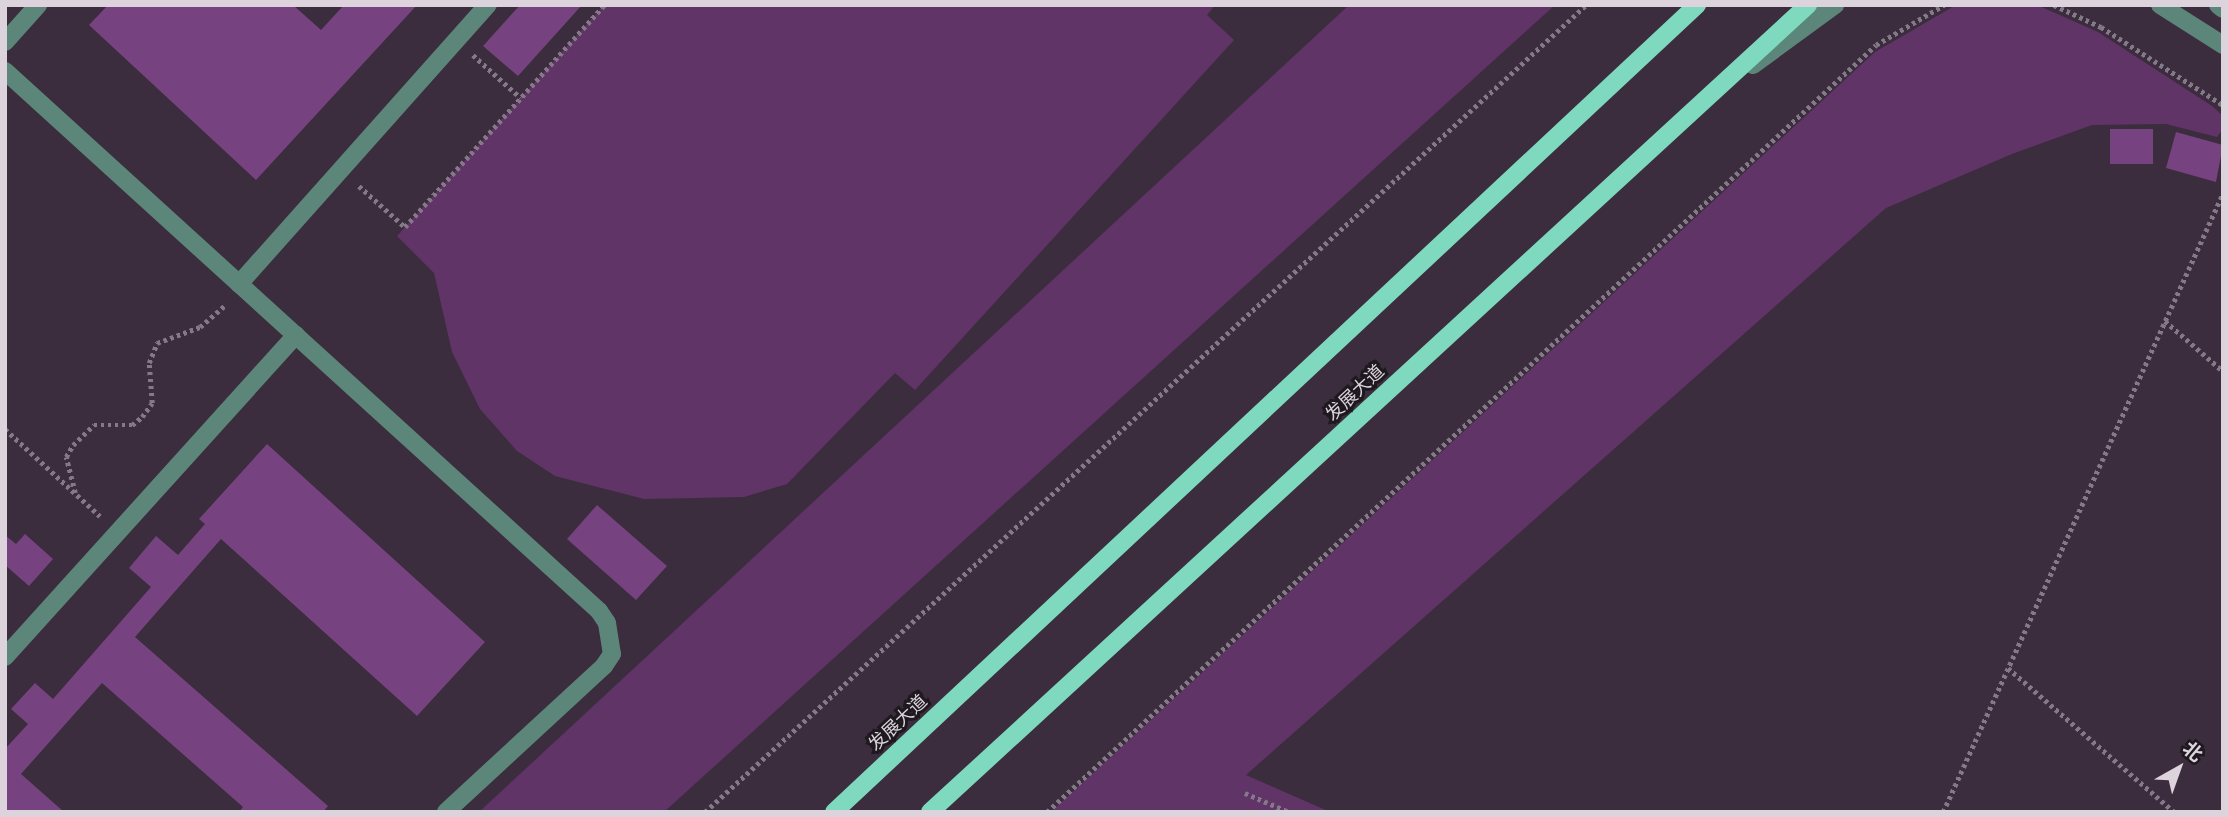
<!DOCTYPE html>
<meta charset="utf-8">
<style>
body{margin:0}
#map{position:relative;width:2228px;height:817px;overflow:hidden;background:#3b2d3d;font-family:"Roboto Condensed","Noto Sans SC",sans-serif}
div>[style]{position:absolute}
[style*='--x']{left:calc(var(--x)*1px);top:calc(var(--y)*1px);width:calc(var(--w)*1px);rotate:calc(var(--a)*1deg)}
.green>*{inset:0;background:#603467}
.building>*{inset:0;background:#76427f}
.path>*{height:4.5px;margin-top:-2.25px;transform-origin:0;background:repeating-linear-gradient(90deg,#847986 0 3.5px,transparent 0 7px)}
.minor>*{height:18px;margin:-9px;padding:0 9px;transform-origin:9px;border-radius:9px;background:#5c8679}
.major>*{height:18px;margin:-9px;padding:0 9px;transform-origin:9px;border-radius:9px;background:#7ed9bf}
span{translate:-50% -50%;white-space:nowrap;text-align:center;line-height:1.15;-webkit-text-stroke:6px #1e181f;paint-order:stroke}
.street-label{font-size:18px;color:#dcd3dd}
.frame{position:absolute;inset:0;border:7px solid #dcd3dd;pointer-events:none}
.north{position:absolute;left:2144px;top:733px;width:70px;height:70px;-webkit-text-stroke:5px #1e181f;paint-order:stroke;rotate:40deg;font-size:19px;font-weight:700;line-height:28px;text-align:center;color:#dcd3dd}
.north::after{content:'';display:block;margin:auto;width:24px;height:32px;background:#dcd3dd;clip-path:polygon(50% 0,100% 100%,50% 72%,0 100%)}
</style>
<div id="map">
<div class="green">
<div style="clip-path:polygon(604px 5px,1215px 5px,1207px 15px,1234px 40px,915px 390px,895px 373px,787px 484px,744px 497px,644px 499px,555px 476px,517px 451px,480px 409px,452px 352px,434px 273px,397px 236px)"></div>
<div style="clip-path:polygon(1349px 5px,1555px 5px,664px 812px,479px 812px)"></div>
<div style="clip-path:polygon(1956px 5px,2037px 5px,2098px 32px,2212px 106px,2222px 115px,2223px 129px,2217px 137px,2166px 124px,2092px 125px,2012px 154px,1886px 208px,1246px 775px,1330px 812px,1051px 812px,1875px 52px)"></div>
</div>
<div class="building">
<div style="clip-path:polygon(108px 5px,293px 5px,321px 30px,344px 5px,417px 5px,256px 180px,89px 25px)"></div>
<div style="clip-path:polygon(520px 5px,582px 5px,518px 76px,483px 46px)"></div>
<div style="clip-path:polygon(2110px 129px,2153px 129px,2153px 164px,2110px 164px)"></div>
<div style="clip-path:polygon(2176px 132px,2223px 145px,2216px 182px,2166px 168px)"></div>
<div style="clip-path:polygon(267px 444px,485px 642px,417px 716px,221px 539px,135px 637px,328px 806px,323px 812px,239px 812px,243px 807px,102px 683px,21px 774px,64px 812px,5px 812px,5px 749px,28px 724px,11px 709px,35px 683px,53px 699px,151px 587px,129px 568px,156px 536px,178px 555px,205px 524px,199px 519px)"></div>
<div style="clip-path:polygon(597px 505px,667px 566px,636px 600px,567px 539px)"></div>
<div style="clip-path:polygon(25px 534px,53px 559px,29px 586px,5px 565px,5px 535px,16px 544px)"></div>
</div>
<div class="path">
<div style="--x:2054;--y:5;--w:52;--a:25.1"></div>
<div style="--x:2101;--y:27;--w:145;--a:32.6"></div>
<div style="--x:473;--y:55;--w:64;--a:41.9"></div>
<div style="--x:359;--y:186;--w:62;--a:41.7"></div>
<div style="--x:405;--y:227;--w:298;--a:-48.1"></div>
<div style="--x:2165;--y:321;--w:77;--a:40.8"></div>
<div style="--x:5;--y:429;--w:129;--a:42.5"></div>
<div style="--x:75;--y:493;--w:37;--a:-104"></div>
<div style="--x:66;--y:457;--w:14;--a:-60"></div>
<div style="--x:73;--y:445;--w:29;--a:-44"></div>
<div style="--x:94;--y:425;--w:38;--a:0"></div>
<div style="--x:132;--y:425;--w:13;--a:-39"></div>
<div style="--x:142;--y:417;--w:17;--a:-54"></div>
<div style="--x:152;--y:403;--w:40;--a:-94.3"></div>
<div style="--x:149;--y:363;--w:22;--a:-68"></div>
<div style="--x:157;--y:343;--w:46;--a:-20.4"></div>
<div style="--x:200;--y:327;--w:33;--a:-41"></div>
<div style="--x:2008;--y:668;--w:220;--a:40.9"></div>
<div style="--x:1245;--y:793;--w:48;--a:23.4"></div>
<div style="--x:705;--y:812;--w:1195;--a:-42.49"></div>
<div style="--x:1047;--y:812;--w:1129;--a:-42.78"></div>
<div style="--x:1876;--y:45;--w:79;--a:-30.5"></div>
<div style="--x:1943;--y:812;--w:679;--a:-65.66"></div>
</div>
<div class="minor">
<div style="--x:2160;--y:5;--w:75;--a:32.4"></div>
<div style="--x:2218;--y:5;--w:6;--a:39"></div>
<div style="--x:5;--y:42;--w:50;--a:-48.3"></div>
<div style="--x:1753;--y:65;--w:102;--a:-36.2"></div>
<div style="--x:5;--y:71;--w:803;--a:42.27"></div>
<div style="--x:599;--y:611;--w:14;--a:56"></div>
<div style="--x:607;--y:623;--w:31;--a:81"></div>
<div style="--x:612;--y:654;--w:14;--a:124"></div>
<div style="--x:604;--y:666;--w:215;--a:137.3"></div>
<div style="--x:239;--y:284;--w:374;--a:-48.3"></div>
<div style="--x:5;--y:657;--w:434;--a:-47.9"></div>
</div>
<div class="major">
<div style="--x:834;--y:812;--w:1182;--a:-43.08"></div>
<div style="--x:930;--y:812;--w:1193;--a:-42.59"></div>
</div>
<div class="street-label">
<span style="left:1355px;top:393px;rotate:-43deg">发展大道</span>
<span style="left:898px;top:723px;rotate:-43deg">发展大道</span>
</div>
<div class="frame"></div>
<div class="north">北</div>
</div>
